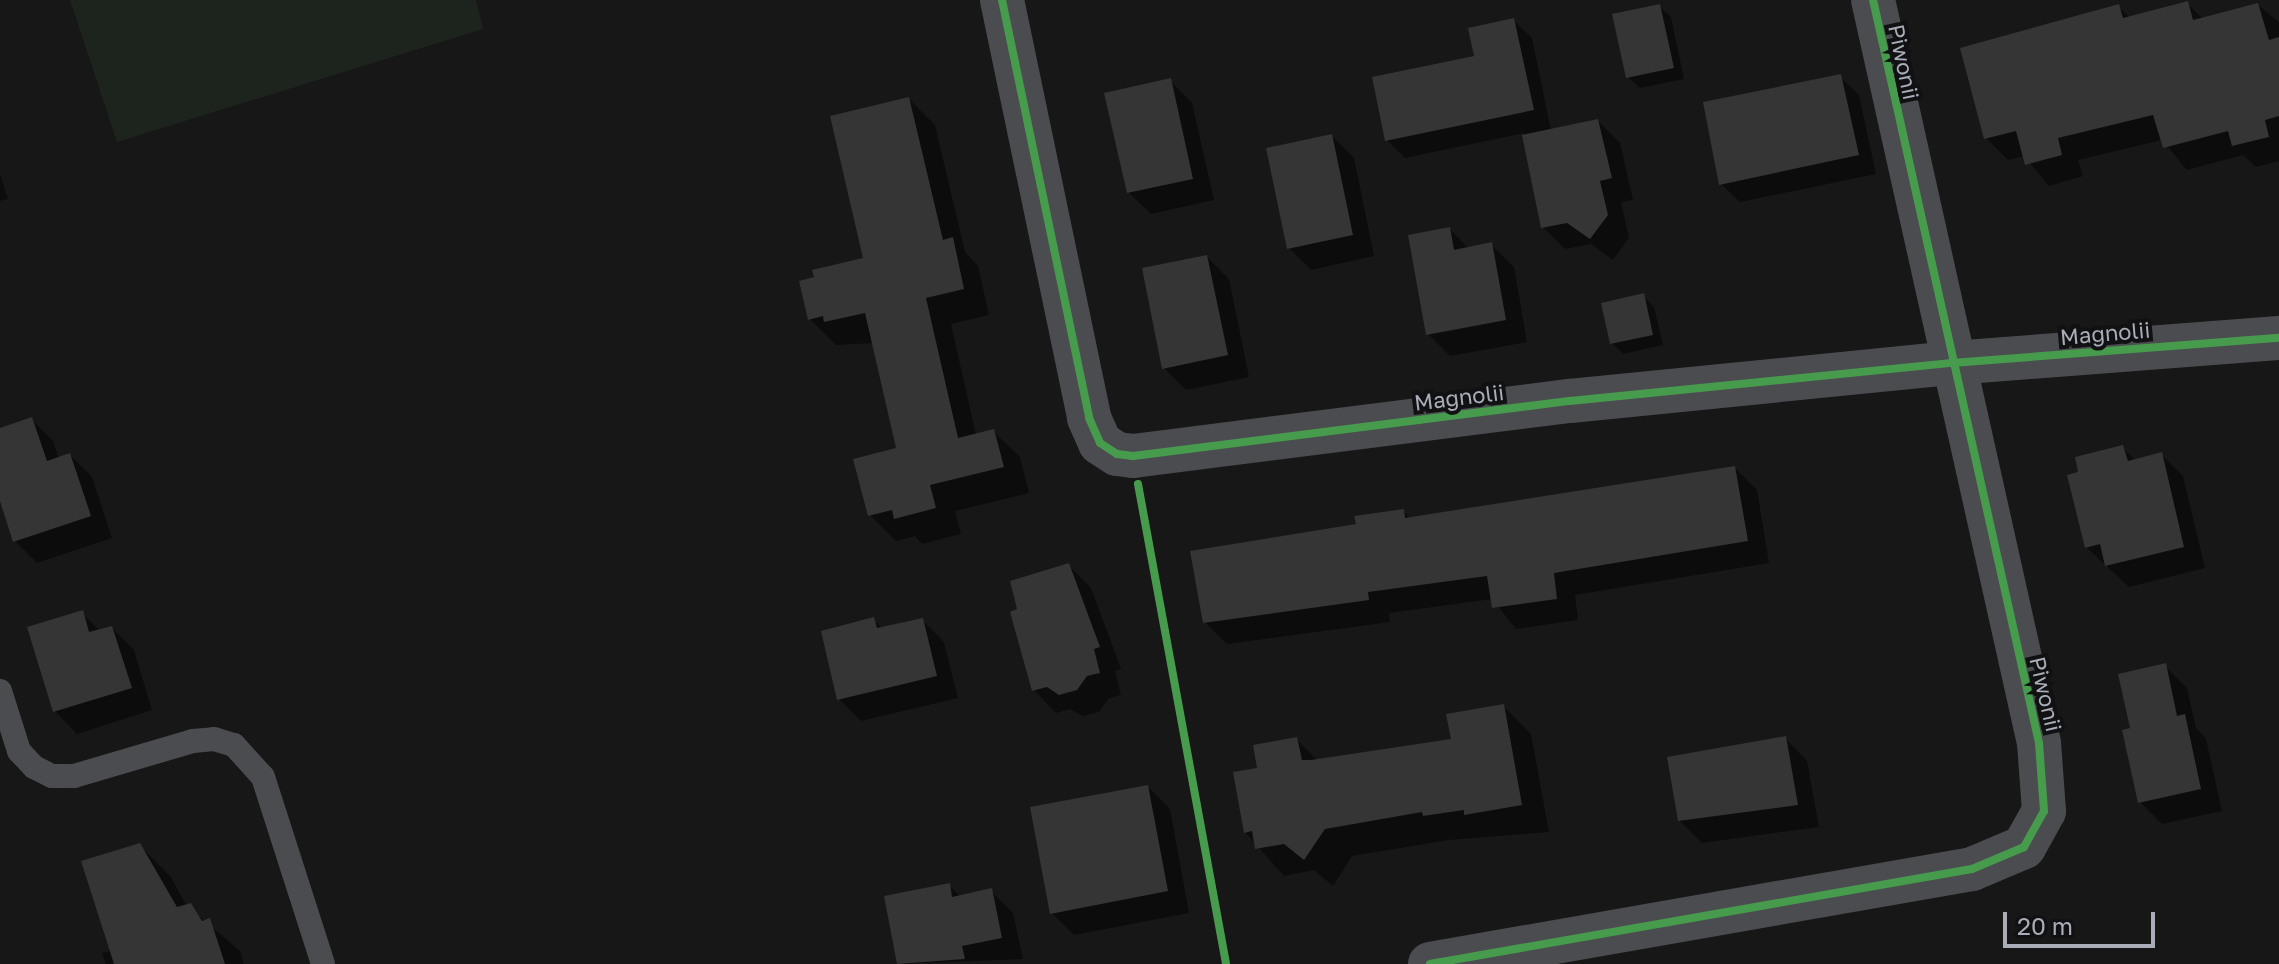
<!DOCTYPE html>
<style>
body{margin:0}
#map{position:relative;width:2279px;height:964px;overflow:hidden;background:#171717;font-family:"Golos Text",sans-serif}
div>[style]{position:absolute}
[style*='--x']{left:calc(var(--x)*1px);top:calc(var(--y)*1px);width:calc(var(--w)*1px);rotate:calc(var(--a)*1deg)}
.green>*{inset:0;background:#1d241e}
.shadow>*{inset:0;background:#0007}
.building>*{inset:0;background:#353536}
.service>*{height:24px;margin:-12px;padding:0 12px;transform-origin:12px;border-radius:12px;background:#4b4c50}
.minor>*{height:44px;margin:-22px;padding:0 22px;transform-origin:22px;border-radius:22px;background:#4b4c50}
.cycleway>*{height:8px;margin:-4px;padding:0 4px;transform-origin:4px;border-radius:4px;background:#469c4c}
span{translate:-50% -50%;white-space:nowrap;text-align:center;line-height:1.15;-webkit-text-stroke:8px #111113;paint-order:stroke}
.street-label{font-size:22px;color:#a8adb8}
.scale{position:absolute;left:2003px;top:912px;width:152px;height:36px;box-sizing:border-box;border:4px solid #a8adb8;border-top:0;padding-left:10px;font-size:24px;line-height:28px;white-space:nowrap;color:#a8adb8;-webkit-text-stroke:6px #111113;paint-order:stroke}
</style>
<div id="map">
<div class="green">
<div style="clip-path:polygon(70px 0,476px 0,483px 29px,117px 142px)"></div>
</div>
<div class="shadow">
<div style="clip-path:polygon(2188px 4px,2203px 19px,2258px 5px,2279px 22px,2279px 161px,2256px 167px,2243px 155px,2187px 170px,2162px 140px,2078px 160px,2083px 176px,2049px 186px,2024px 156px,2008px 160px,1986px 138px,2118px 6px,2130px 18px)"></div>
<div style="clip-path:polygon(1659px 6px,1671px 17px,1684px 79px,1640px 88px,1628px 77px)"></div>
<div style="clip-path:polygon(1513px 20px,1532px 38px,1551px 131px,1598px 121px,1620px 143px,1633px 200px,1621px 202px,1629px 238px,1613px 260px,1591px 244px,1565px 249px,1543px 227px,1524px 133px,1405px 158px,1387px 140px)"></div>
<div style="clip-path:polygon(1840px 77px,1859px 95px,1876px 174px,1740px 202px,1721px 184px)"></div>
<div style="clip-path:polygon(1170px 81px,1192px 103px,1214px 200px,1151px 214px,1128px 192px)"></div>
<div style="clip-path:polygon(909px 99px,935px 125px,965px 252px,978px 266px,989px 315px,951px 324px,976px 435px,993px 431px,1020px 457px,1029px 493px,955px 511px,961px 534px,922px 544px,915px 536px,896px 541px,870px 515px,899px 449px,874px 343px,836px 345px,810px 319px,865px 260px)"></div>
<div style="clip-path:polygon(1332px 136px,1354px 158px,1374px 256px,1311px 270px,1289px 248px)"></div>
<div style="clip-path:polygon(0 174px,8px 199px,0 201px)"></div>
<div style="clip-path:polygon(1450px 229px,1469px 249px,1491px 244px,1514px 267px,1527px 342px,1450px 356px,1428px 334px)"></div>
<div style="clip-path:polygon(1207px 257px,1229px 279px,1249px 377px,1186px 390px,1164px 368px)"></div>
<div style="clip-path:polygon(1643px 296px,1654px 307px,1663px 345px,1623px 354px,1612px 343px)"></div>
<div style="clip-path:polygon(31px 419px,53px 441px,59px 459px,70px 455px,92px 477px,112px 538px,37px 563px,15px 541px,0 495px,0 430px)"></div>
<div style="clip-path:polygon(2123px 448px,2136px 461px,2161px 454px,2183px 476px,2205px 568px,2129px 587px,2086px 547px,2080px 474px)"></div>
<div style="clip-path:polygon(1735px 468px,1757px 490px,1769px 563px,1575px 595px,1578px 620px,1516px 629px,1492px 599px,1389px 613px,1390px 622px,1227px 644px,1205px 622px,1358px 526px,1404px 512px,1411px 519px)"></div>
<div style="clip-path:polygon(1069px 566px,1091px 588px,1121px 669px,1115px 671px,1121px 695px,1109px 698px,1099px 712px,1083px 716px,1070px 709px,1056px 713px,1034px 690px)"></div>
<div style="clip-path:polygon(82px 613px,100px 631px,112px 628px,134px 650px,152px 710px,77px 734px,55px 711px)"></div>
<div style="clip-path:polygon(874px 620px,883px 629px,922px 620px,944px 642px,958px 698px,861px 721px,839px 699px)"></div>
<div style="clip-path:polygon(2165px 666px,2187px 688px,2196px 728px,2206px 739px,2222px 811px,2162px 824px,2140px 802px,2132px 730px)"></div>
<div style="clip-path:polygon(1503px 706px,1531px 734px,1549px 832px,1449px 840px,1352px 856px,1333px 886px,1314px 870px,1284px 876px,1245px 832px,1260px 769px,1296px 739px,1318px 761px,1453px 740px)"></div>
<div style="clip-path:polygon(1785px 738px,1807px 761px,1819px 827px,1702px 843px,1679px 820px)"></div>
<div style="clip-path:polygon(1148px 787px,1170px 809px,1189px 913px,1074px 935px,1052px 913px)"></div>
<div style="clip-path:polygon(139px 845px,170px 876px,187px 906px,240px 951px,244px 964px,106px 964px,102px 953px,111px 951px)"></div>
<div style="clip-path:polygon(949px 885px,961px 897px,991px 891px,1013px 913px,1023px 959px,899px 964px,886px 897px)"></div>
</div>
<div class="building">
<div style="clip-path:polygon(2188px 1px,2193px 20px,2258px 3px,2269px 40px,2279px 37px,2279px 116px,2265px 120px,2269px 137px,2232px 146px,2228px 131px,2163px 148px,2153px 115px,2058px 138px,2062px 155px,2025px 165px,2016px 131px,1984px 139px,1960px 48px,2119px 4px,2123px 18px)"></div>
<div style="clip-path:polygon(1660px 4px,1674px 68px,1626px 78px,1612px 14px)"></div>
<div style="clip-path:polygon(1514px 18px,1534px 110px,1385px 141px,1372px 77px,1474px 56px,1468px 28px)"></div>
<div style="clip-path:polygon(1841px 74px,1859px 155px,1719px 185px,1703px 102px)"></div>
<div style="clip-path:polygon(1171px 78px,1193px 179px,1127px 193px,1104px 93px)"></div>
<div style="clip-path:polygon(909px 97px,943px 240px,953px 237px,964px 289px,926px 298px,958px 438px,994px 429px,1004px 467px,930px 485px,936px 508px,894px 519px,892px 510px,868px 516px,853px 459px,896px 448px,865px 313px,824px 322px,823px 316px,808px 320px,799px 281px,814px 277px,812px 270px,863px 258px,830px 116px)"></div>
<div style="clip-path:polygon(1598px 119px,1612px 178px,1600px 181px,1608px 215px,1590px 239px,1567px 223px,1541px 228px,1522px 135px)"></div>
<div style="clip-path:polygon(1332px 134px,1353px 235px,1287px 249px,1266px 148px)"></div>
<div style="clip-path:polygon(1450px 227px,1454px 250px,1492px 242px,1506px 320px,1426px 335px,1408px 235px)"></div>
<div style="clip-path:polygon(1207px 255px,1228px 355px,1162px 369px,1142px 268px)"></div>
<div style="clip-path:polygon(1644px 293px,1653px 335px,1610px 344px,1601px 303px)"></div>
<div style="clip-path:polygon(32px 417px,47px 461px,70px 453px,91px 516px,13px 542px,0 501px,0 428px)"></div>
<div style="clip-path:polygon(2123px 445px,2128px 461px,2162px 452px,2184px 547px,2105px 566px,2100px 544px,2085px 548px,2067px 475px,2078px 472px,2075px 457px)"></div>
<div style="clip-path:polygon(1735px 466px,1748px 541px,1554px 573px,1557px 599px,1492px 608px,1487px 576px,1368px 592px,1369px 600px,1203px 623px,1190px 551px,1356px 524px,1354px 516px,1404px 509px,1405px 518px)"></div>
<div style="clip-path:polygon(1069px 563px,1100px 647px,1094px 649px,1100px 673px,1087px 676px,1077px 690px,1059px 695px,1047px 687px,1032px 691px,1010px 612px,1017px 609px,1010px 581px)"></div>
<div style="clip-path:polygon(83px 610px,89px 632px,112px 626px,132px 688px,53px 712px,27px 627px)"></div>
<div style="clip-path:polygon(874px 617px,877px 628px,923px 618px,937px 676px,837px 700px,821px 631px)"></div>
<div style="clip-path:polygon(2166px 663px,2177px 716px,2185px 714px,2201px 789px,2138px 803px,2122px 730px,2130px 728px,2118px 674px)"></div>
<div style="clip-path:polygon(1504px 704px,1522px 805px,1464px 815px,1464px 810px,1423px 816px,1422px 812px,1325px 829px,1304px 860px,1284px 844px,1255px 849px,1252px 831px,1244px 833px,1233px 772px,1257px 768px,1253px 745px,1297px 737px,1302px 760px,1311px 760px,1451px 739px,1446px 714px)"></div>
<div style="clip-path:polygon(1786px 736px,1798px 805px,1678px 821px,1667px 757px)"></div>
<div style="clip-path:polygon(1148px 785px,1168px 891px,1050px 914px,1030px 807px)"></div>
<div style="clip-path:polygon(140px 843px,177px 907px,191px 903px,202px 921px,210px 918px,225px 964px,114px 964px,81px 861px)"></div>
<div style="clip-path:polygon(950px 883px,952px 897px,992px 888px,1002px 938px,962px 946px,965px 959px,897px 964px,884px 896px)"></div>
</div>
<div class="service">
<div style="--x:0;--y:691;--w:63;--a:72.4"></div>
<div style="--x:19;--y:751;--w:22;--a:47"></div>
<div style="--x:34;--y:767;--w:20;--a:27"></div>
<div style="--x:52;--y:776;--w:22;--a:0"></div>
<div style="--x:74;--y:776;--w:124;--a:-16.4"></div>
<div style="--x:193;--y:741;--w:21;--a:-5"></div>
<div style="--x:214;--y:739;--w:21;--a:17"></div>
<div style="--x:234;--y:745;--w:43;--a:47.8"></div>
<div style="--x:263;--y:777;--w:196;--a:72.2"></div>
</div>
<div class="minor">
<div style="--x:1002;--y:0;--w:427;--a:78.2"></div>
<div style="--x:1089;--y:418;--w:27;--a:66"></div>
<div style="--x:1100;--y:443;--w:20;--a:33"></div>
<div style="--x:1117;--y:454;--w:16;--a:7"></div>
<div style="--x:1133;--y:456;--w:440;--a:-7.2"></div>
<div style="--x:1570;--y:401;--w:384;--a:-5.7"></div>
<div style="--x:1952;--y:363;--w:328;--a:-4.4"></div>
<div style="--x:1430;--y:964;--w:550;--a:-9.94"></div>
<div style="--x:1972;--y:869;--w:56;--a:-22.9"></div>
<div style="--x:2024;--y:847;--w:41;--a:-60.9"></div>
<div style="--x:2044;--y:811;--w:68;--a:-94.2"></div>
<div style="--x:2039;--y:743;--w:761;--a:-102.59"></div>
</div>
<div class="cycleway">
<div style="--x:1002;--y:0;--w:427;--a:78.2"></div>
<div style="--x:1089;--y:418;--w:27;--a:66"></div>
<div style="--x:1100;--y:443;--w:20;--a:33"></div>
<div style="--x:1117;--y:454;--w:16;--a:7"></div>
<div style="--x:1133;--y:456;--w:440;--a:-7.2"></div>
<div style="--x:1570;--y:401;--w:384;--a:-5.7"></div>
<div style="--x:1952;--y:363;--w:328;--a:-4.4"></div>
<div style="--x:1138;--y:484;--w:488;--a:79.6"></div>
<div style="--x:1430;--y:964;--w:550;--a:-9.94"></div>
<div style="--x:1972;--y:869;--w:56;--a:-22.9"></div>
<div style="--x:2024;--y:847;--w:41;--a:-60.9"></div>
<div style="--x:2044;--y:811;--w:68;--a:-94.2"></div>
<div style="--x:2039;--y:743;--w:761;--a:-102.59"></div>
</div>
<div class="street-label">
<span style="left:1904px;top:62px;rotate:78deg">Piwonii</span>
<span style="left:2105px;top:333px;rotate:-5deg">Magnolii</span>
<span style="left:1459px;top:397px;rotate:-7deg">Magnolii</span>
<span style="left:2046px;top:694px;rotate:77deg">Piwonii</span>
</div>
<div class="scale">20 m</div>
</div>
